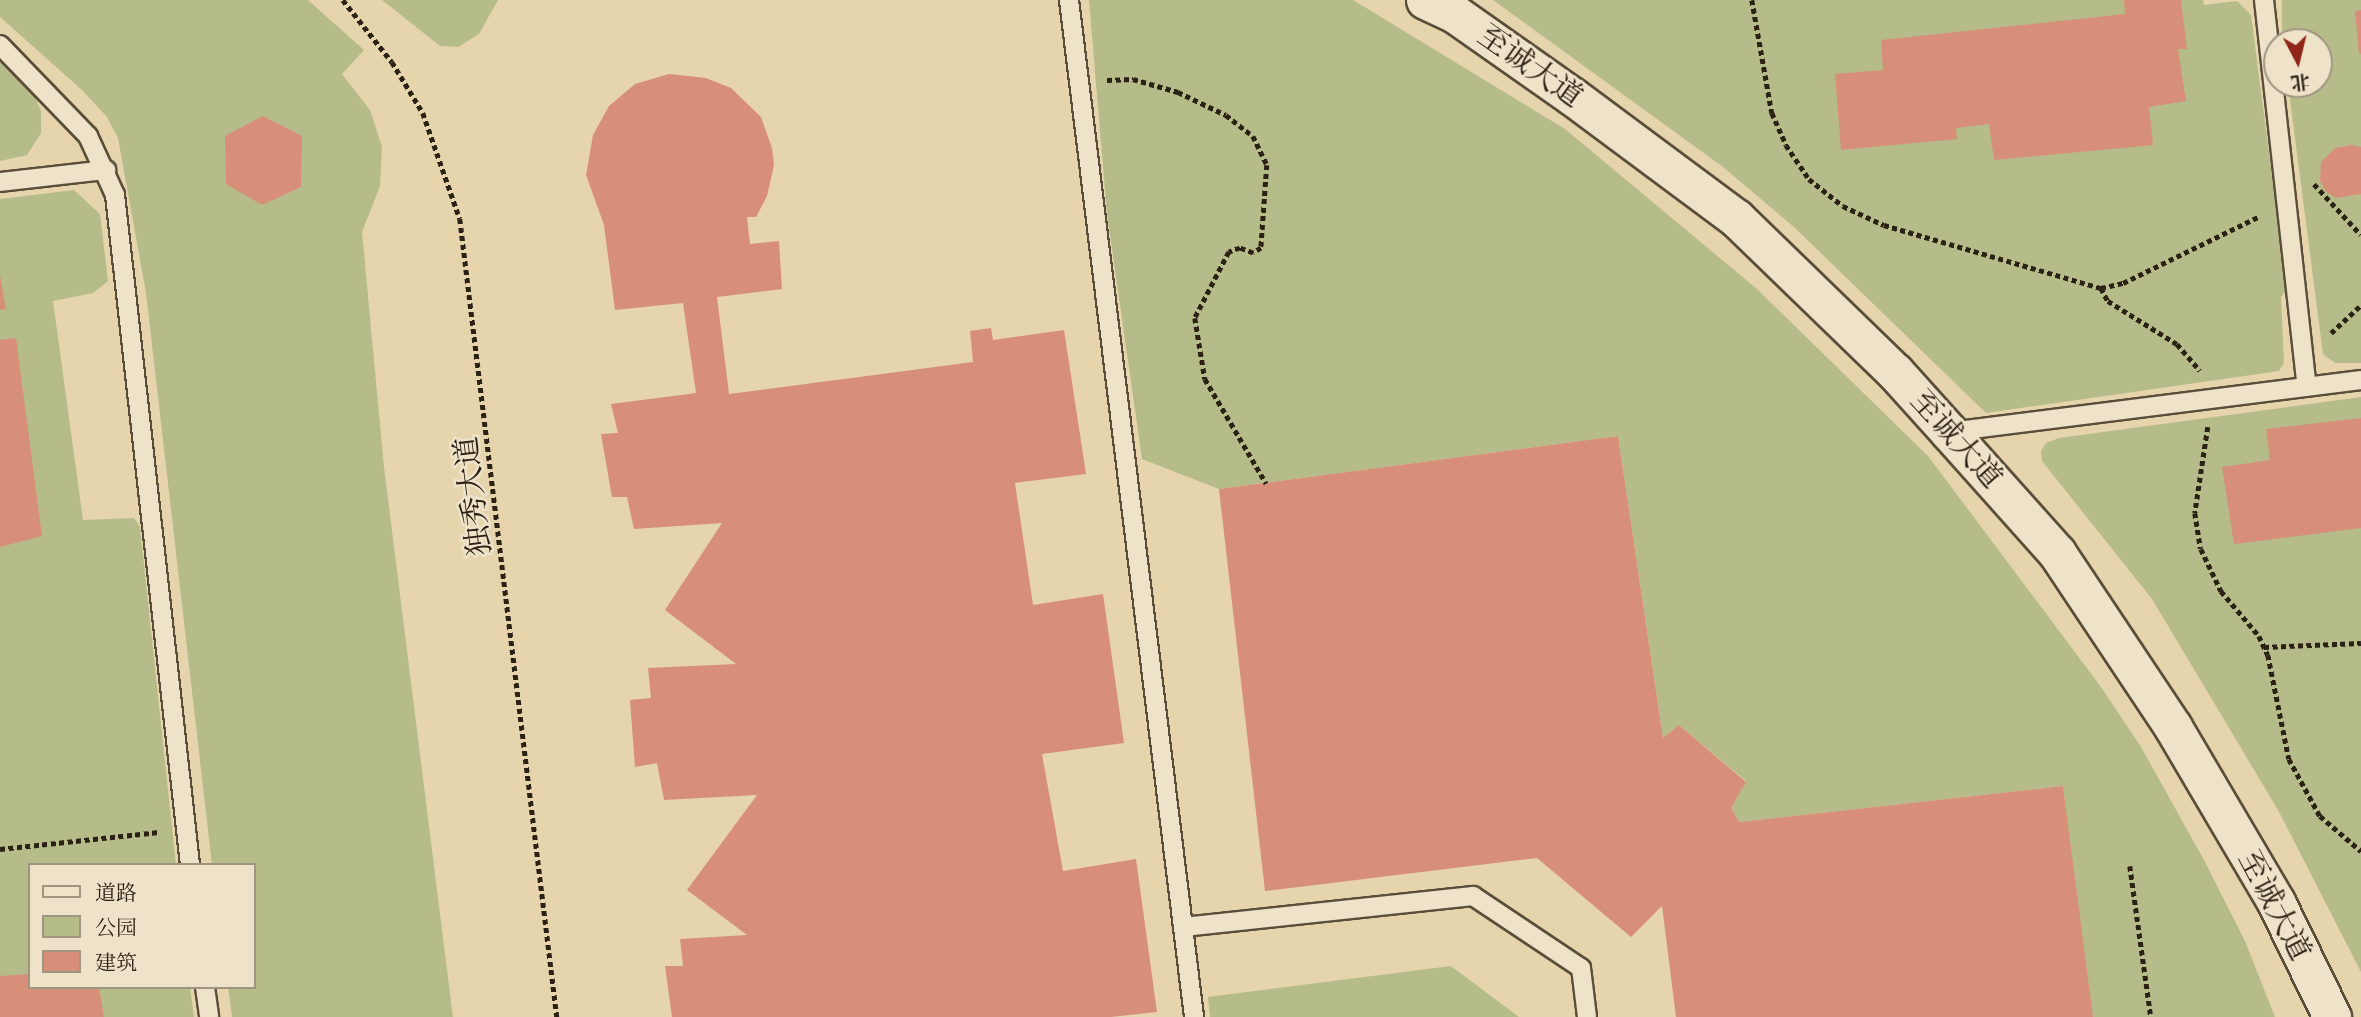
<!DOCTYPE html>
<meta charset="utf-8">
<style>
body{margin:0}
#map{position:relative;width:2361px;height:1017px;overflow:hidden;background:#e5d4ac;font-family:Cardo,"Noto Serif SC",serif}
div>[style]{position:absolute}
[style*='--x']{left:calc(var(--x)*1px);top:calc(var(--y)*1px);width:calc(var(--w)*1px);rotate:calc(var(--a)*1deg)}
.green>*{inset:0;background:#b6bc89}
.building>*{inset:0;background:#d78f7a}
.path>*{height:4.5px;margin-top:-2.25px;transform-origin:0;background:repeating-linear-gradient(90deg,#2b2114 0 5px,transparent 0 8.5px)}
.roads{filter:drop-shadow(2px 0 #5a4e3a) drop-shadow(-2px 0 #5a4e3a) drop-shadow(0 2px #5a4e3a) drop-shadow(0 -2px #5a4e3a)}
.service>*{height:18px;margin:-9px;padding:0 9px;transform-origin:9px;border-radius:9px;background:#eee3c9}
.minor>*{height:37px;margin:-18.5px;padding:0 18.5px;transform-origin:18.5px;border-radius:18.5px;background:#eee3c9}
span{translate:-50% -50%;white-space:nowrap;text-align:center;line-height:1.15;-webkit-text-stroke:5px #eee3c9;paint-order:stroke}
.street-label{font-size:30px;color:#2b2114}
.legend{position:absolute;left:28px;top:863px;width:228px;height:126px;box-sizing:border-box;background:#eee3c9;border:2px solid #a09581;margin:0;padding:9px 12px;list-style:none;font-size:21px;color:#2b2114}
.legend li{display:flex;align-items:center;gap:14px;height:35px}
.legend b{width:35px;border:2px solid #a09581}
.north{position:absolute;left:2263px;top:28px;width:70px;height:70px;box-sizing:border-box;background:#eee3c9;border:2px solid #a09581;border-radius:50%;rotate:173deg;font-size:19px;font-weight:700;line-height:28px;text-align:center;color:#2b2114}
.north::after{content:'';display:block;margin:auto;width:24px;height:32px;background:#8f2418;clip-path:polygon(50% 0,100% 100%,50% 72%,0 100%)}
</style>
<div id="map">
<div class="green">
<div style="clip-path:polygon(0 0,308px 0,364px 50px,342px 74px,370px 110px,382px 147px,380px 186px,362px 232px,384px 467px,453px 1017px,232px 1017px,228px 987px,254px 987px,254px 865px,212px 865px,146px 293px,118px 138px,107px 117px,82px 90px,0 17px)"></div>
<div style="clip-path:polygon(382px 0,498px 0,479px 34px,458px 47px,440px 46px)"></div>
<div style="clip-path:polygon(1089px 0,1353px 0,1565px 129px,1757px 289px,1928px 456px,2101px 687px,2141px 747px,2204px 860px,2245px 941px,2275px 1017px,2090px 1017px,2063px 786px,1739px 822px,1731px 808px,1746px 781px,1679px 725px,1663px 738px,1618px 436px,1219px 489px,1142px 459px,1107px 214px)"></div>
<div style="clip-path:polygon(1493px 0,2203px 0,2204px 5px,2237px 1px,2251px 15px,2270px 160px,2287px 290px,2281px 297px,2284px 363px,2279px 371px,1986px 413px,1795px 228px,1723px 167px)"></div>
<div style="clip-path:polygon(2282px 0,2361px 0,2361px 363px,2335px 363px,2323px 354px,2288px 84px,2319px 84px,2319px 42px,2282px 42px)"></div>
<div style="clip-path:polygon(0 62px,34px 95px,41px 111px,41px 133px,27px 155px,0 161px)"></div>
<div style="clip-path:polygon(74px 190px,100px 214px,108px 281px,93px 293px,53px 301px,83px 520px,134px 518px,140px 527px,176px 865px,30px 865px,30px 987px,190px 987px,194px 1017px,0 1017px,0 199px)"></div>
<div style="clip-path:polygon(2361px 397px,2361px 972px,2278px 810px,2152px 599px,2042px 461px,2041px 451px,2046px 443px,2059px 438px)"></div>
<div style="clip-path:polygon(1451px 966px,1519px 1017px,1210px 1017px,1208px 997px)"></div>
</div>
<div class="building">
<div style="clip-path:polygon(2124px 0,2181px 0,2187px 49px,2178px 49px,2186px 101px,2149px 107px,2153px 145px,1994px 160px,1989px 124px,1956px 128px,1957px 139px,1841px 150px,1835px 74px,1883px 70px,1881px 40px,2125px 14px)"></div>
<div style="clip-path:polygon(2361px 10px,2361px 54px,2359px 54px,2355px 11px)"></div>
<div style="clip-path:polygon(669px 74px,706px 78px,731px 88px,761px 117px,772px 148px,774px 165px,767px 196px,756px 217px,747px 217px,750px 244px,779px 241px,782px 289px,717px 297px,729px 394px,973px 362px,970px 331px,991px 328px,993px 340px,1064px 330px,1086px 474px,1015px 483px,1033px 605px,1103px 594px,1124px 743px,1042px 754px,1063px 871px,1136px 859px,1157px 1012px,1111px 1017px,672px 1017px,665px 966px,683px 966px,680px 939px,747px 935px,687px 890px,757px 795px,664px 800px,657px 763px,635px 767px,630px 700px,651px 698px,648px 668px,736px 664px,665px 610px,722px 523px,634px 529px,627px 497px,612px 497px,601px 434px,618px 433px,611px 404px,696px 393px,683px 303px,615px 310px,604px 225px,586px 175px,593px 135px,609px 106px,635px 84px)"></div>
<div style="clip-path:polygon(263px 116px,302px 136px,301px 187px,262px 205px,226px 184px,225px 136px)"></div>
<div style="clip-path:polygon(2351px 145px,2361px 147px,2361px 194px,2336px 198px,2326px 192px,2320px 181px,2321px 162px,2335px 148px)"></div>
<div style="clip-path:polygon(0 275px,6px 309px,0 310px)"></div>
<div style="clip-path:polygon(16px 338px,42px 536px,0 547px,0 340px)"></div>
<div style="clip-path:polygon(2361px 418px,2361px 528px,2234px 544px,2222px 467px,2270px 460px,2266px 429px)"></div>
<div style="clip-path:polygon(1618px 436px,1663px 738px,1679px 725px,1746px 782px,1731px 808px,1739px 822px,2063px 786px,2093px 1017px,1676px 1017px,1662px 906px,1631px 937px,1537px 858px,1265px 891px,1219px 489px)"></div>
<div style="clip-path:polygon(30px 974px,30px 987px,99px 987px,104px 1017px,0 1017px,0 976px)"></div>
</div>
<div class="path">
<div style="--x:343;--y:0;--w:79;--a:51.7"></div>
<div style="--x:392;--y:62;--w:60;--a:58.7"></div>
<div style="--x:423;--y:113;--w:112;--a:70.8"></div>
<div style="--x:460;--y:219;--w:804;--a:83.07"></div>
<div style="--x:1752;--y:0;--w:115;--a:80"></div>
<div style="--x:1772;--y:113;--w:35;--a:66"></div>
<div style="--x:1786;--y:145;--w:41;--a:55.9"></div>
<div style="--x:1809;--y:179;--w:43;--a:38.5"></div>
<div style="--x:1843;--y:206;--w:45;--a:24.9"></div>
<div style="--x:1884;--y:225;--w:226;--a:16.2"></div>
<div style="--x:2101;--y:288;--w:23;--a:-13"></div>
<div style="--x:2123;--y:283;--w:153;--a:-26.1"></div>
<div style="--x:1107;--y:80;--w:26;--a:-2"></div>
<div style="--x:1133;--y:79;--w:47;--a:16.1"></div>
<div style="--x:1178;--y:92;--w:53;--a:25.6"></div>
<div style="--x:1226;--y:115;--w:34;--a:38"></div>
<div style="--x:1253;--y:136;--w:32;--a:64"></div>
<div style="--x:1267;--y:165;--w:83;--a:94.1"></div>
<div style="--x:1261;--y:248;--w:9;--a:148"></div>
<div style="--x:1253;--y:253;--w:14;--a:-159"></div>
<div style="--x:1240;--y:248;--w:12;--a:160"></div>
<div style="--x:1229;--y:252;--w:74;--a:117.3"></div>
<div style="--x:1195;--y:318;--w:62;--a:80.7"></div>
<div style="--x:1205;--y:379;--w:121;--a:59.6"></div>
<div style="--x:2314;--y:184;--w:69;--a:47.3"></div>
<div style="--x:2101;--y:288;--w:15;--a:62"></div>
<div style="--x:2108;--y:301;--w:81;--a:31.9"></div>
<div style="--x:2177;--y:344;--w:35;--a:49"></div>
<div style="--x:2331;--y:333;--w:41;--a:-43"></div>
<div style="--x:2208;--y:427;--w:87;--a:98.6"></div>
<div style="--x:2195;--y:513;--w:36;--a:81"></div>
<div style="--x:2201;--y:549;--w:47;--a:64.5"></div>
<div style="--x:2221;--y:591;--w:59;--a:49.8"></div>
<div style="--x:2259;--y:636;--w:21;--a:65"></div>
<div style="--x:2268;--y:655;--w:106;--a:78.6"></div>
<div style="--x:2289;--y:759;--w:65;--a:61.5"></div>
<div style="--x:2320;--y:816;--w:54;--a:40.5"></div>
<div style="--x:2264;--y:647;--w:97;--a:-2.4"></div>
<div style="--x:0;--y:849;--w:160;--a:-6.1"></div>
<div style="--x:2130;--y:866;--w:152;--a:82.1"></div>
</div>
<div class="roads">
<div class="service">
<div style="--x:1069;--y:0;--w:1025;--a:82.99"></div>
<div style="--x:2264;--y:0;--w:389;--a:83.7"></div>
<div style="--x:0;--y:45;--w:127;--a:46"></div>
<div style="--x:88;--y:136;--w:65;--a:65.4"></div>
<div style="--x:115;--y:195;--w:674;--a:83.61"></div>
<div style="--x:0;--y:182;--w:107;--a:-6.5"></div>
<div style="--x:1949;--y:432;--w:415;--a:-7.2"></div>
<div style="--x:1183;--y:927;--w:292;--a:-6.1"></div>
<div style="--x:1473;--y:896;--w:130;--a:33.7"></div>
<div style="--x:1581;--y:968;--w:49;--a:83"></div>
<div style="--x:205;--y:987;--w:30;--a:82"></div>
</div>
<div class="minor">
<div style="--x:1425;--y:0;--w:33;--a:25"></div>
<div style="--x:1455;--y:14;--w:144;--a:35.1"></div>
<div style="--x:1573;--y:97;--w:203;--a:36.6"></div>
<div style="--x:1736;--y:218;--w:221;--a:44.1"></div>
<div style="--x:1895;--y:372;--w:81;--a:48"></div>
<div style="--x:1949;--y:432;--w:162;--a:48.2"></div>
<div style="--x:2057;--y:553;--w:209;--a:56.3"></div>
<div style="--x:2173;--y:727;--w:203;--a:59.5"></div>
<div style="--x:2276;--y:902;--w:128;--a:64"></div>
</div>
</div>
<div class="street-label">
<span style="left:1530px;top:67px;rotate:35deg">至诚大道</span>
<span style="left:1956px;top:440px;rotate:48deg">至诚大道</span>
<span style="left:474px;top:496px;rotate:-97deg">独秀大道</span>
<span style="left:2274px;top:906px;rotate:62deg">至诚大道</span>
</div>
<ul class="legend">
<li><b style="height:9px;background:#eee3c9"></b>道路</li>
<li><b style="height:19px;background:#b6bc89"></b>公园</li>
<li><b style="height:19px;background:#d78f7a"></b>建筑</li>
</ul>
<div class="north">北</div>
</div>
